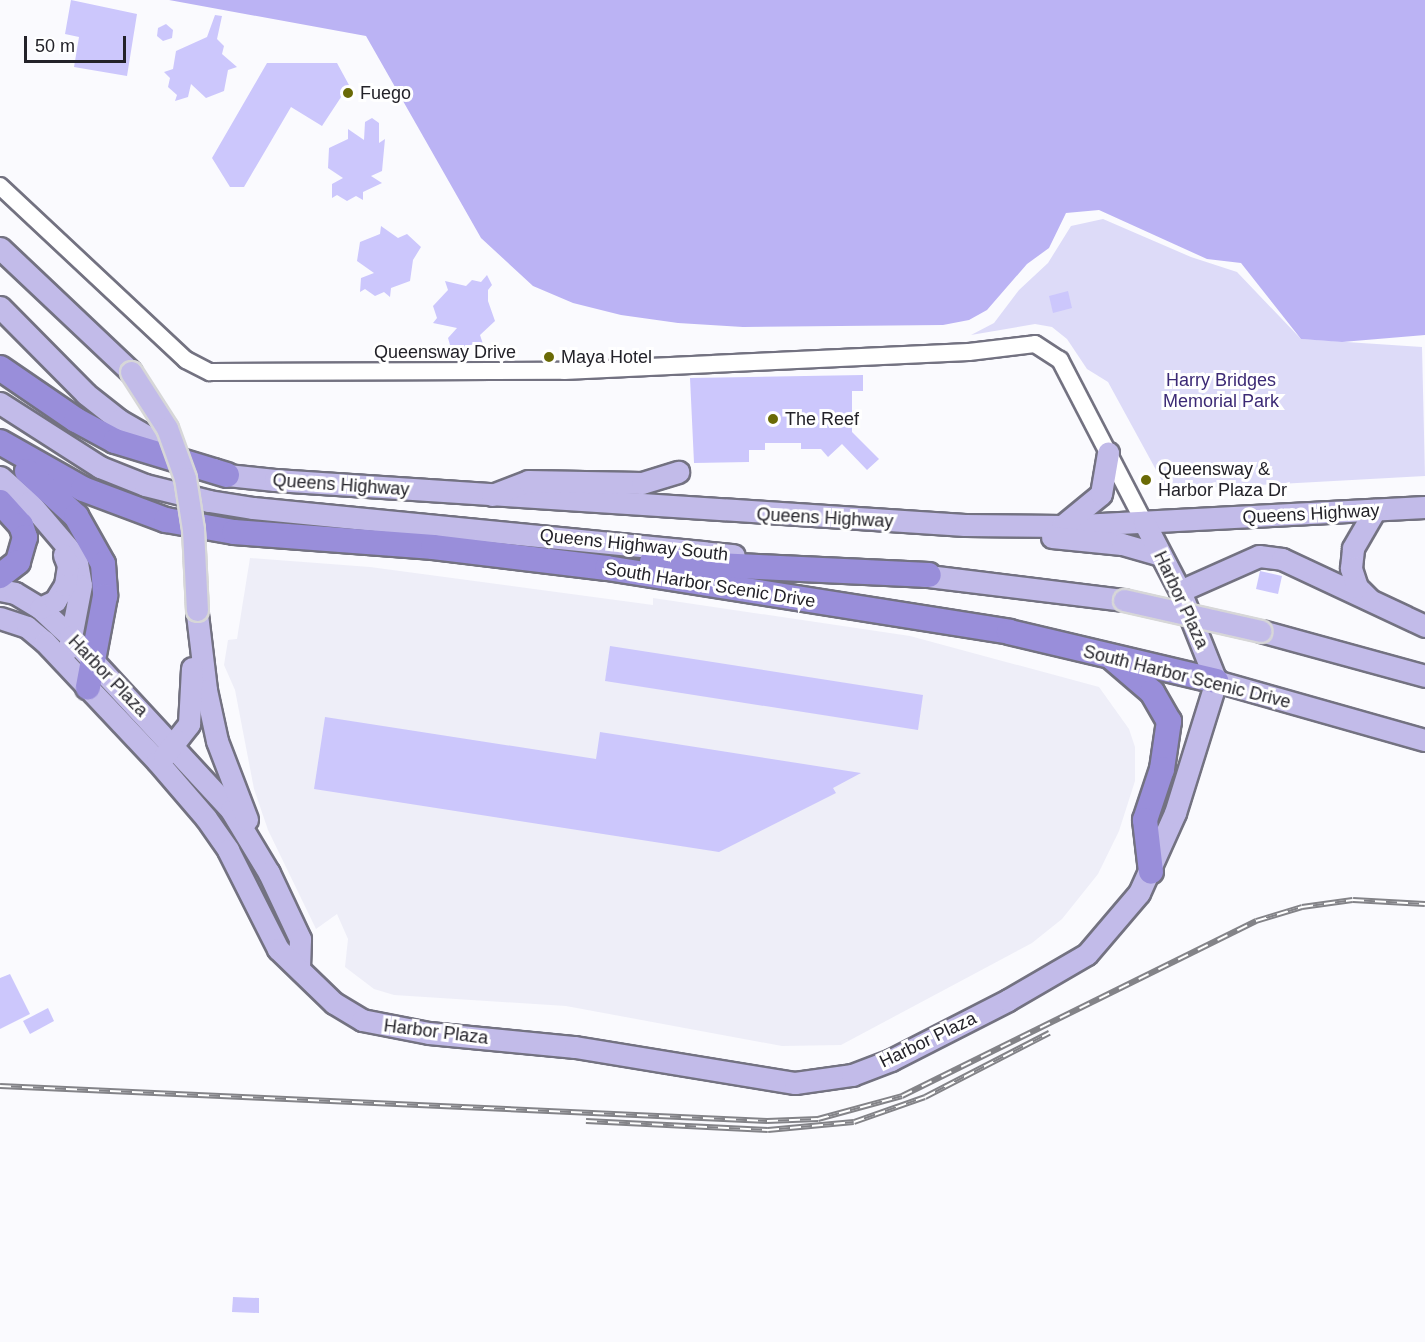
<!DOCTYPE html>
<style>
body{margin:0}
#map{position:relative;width:1425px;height:1342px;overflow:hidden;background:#fafafe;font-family:Arial,sans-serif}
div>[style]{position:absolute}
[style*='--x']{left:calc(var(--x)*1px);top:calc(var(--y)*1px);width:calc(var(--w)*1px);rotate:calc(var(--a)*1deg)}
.built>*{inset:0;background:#eeeef8}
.green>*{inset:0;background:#dddbf8}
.water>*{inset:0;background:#bbb3f4}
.building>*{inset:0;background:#ccc7fc}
.roads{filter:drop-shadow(2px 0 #737281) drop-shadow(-2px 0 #737281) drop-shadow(0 2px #737281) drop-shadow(0 -2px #737281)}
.minor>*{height:16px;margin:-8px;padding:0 8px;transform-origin:8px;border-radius:8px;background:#fff}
.major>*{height:21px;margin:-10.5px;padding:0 10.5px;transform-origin:10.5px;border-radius:10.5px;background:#c2bbe9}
.highway>*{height:24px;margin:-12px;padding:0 12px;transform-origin:12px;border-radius:12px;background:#998eda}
.rail>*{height:6px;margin-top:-3px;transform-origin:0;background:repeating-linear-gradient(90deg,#fff 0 11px,#838388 0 22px);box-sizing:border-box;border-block:2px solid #838388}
.bridges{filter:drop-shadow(2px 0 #d7d7d8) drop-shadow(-2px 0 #d7d7d8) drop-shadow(0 2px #d7d7d8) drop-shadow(0 -2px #d7d7d8)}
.major-bridge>*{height:21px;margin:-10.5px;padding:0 10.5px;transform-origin:10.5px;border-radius:10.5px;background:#c2bbe9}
.dots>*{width:16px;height:16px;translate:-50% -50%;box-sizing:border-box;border:3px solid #fff;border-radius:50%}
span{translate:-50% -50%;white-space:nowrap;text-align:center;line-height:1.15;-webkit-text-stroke:6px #fff;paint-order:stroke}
.poi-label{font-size:18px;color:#232229}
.left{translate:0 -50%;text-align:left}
.street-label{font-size:18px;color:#232229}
.park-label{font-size:18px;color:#3c2a75}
.scale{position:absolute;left:24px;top:36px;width:102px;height:27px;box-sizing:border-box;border:3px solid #232229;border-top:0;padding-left:8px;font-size:18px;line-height:21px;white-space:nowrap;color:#232229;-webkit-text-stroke:4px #fff;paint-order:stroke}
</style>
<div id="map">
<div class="built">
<div style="clip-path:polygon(250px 558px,370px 567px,653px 605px,653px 598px,910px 636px,1099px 687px,1129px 729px,1135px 747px,1135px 781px,1119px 831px,1098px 874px,1062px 919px,1032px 943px,841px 1045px,782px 1046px,566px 1006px,394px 995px,374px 989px,345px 967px,348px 939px,337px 914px,316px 929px,268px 830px,254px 789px,235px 690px,224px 665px,228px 640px,237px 639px)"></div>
</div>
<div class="green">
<div style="clip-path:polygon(1103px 219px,1191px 257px,1237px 272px,1301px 339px,1422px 347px,1425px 476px,1167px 490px,1108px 382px,1087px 369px,1067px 339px,1052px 327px,1035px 324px,971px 335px,994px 323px,1019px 290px,1048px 263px,1071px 226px)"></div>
</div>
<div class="water">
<div style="clip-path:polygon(169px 0,1425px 0,1425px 335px,1342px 342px,1301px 339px,1241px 263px,1207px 259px,1099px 210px,1066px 213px,1049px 248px,1027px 264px,987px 310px,969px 320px,943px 325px,743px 327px,678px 323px,621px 315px,573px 303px,533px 286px,481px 238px,366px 36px)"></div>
</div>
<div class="building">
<div style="clip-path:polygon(71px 0,137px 14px,127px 76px,74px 67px,79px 37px,65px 34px)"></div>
<div style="clip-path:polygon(215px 15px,222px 16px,217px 39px,224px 46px,222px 54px,237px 67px,228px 70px,224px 91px,206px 98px,191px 84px,188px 97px,175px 101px,177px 95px,168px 87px,170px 78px,164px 72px,173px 69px,176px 51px,207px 37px)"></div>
<div style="clip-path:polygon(166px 24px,173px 30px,172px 38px,163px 41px,157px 36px,158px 28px)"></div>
<div style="clip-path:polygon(267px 63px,337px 63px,349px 85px,322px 126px,291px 107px,244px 187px,230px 187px,212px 158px)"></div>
<div style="clip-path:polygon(372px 118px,379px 123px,379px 143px,385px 139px,382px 171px,371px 176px,382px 183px,363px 192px,363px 200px,356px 196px,347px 201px,337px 195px,332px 198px,332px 184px,343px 178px,328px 168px,329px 148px,348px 139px,348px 129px,364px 140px,365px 122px)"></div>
<div style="clip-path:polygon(381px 226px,398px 238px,407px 234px,421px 247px,413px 260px,410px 281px,391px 288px,390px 297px,384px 292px,375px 296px,365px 289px,360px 292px,361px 278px,374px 273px,357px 261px,360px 242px,380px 234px)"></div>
<div style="clip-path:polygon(487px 275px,492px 285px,488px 290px,488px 301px,495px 321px,480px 335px,483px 344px,474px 342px,468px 349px,450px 345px,448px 338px,457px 328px,433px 323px,437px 318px,433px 306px,448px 290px,445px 281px,466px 286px,472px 280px,481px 282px)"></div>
<div style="clip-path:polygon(1068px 291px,1072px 308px,1053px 313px,1049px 296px)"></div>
<div style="clip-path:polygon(863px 375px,863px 391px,852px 391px,852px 432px,879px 459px,867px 470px,842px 444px,828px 457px,821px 449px,801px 449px,801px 443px,765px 443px,765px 450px,749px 450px,749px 462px,694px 463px,690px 378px)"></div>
<div style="clip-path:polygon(1260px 571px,1282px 576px,1278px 594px,1256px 589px)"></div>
<div style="clip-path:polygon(610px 646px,923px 695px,918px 730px,605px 681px)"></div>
<div style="clip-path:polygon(325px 717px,596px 759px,600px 732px,861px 773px,833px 788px,836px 793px,719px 852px,314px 789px)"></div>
<div style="clip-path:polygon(10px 974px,30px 1014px,0 1029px,0 978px)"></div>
<div style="clip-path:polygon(48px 1008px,54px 1021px,30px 1034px,23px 1021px)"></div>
<div style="clip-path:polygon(233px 1297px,259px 1298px,259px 1313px,232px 1312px)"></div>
</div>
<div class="roads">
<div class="minor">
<div style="--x:0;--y:186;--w:255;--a:43.1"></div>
<div style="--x:186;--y:360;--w:27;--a:27"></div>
<div style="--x:210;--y:372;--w:354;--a:-0.2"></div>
<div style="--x:564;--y:371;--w:405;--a:-2.7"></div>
<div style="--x:969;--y:352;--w:66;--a:-6.9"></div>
<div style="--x:1035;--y:344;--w:30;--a:33"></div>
<div style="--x:1060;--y:360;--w:182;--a:62.6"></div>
</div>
<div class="major">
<div style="--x:0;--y:248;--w:180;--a:43.4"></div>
<div style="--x:0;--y:307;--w:122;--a:45.3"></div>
<div style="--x:86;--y:394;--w:42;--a:38.2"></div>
<div style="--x:119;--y:420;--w:60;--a:30"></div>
<div style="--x:0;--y:403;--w:119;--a:32.6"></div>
<div style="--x:100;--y:467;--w:48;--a:21.8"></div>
<div style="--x:145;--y:485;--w:66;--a:14"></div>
<div style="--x:209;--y:501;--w:45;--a:9"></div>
<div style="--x:253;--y:508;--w:483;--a:5.6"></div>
<div style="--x:213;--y:469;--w:15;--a:23"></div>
<div style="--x:227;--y:475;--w:48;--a:5.9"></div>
<div style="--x:275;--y:480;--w:691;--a:3.73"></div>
<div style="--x:965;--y:525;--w:97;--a:0.6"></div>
<div style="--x:1062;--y:526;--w:363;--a:-3"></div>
<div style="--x:0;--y:477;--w:38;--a:41"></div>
<div style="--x:29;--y:502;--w:72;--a:49.5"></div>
<div style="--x:76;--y:557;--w:28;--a:80"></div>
<div style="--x:81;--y:585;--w:64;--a:100.8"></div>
<div style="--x:492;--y:495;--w:39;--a:-21"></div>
<div style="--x:528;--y:481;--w:114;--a:1"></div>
<div style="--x:642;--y:483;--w:38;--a:-17"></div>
<div style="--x:1062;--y:526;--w:50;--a:-39.4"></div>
<div style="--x:1101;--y:494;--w:42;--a:-80.3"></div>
<div style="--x:1052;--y:537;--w:70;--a:5.7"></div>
<div style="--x:1122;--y:544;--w:40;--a:16"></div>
<div style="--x:912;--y:574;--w:214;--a:7"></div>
<div style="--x:0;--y:590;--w:15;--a:11"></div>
<div style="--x:15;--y:593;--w:29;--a:31"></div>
<div style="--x:40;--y:608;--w:41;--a:43"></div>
<div style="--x:70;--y:636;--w:237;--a:47.2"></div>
<div style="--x:231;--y:810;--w:74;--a:58.9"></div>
<div style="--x:269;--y:873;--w:73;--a:64.8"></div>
<div style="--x:300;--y:939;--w:28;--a:92"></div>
<div style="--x:1180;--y:591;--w:86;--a:-23.9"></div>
<div style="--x:1259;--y:556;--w:23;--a:7"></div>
<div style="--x:1282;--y:559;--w:158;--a:25.1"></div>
<div style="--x:1369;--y:599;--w:17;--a:-135"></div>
<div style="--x:1357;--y:587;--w:20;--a:-108"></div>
<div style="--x:1351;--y:568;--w:20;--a:-84"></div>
<div style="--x:1353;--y:548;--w:44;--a:-59.9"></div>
<div style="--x:40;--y:608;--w:17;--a:-25"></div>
<div style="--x:55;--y:601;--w:19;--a:-58"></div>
<div style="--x:65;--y:585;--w:20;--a:-81"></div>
<div style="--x:68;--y:565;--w:11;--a:-112"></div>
<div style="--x:197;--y:614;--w:77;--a:83.2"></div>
<div style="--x:206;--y:690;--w:52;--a:77.8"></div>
<div style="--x:217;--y:741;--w:84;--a:69"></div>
<div style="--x:0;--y:618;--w:28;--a:18"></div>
<div style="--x:27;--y:627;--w:23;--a:40"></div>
<div style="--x:45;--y:642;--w:163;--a:46.7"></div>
<div style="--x:157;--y:761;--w:75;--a:49.3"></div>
<div style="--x:206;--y:818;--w:39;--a:55"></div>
<div style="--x:228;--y:850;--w:111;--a:63.2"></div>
<div style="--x:278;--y:949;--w:78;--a:44"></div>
<div style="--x:334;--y:1003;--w:33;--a:31"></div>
<div style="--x:362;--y:1020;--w:68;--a:11"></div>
<div style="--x:429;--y:1033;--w:147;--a:5.5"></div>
<div style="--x:575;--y:1047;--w:223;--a:9.3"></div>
<div style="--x:795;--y:1083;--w:58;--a:-8"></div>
<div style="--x:852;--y:1075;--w:42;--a:-21"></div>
<div style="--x:891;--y:1060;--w:131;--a:-27.1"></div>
<div style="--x:1008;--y:1000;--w:91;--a:-30.2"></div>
<div style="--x:1087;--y:954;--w:80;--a:-49.6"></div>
<div style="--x:1139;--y:893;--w:88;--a:-65.8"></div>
<div style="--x:1175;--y:813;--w:138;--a:-72.7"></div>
<div style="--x:1216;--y:681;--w:97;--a:-111.8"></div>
<div style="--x:1180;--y:591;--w:78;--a:-117.6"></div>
<div style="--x:1261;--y:631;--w:170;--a:15.3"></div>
<div style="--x:1216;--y:681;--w:217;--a:15.8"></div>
<div style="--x:164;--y:756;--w:41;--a:-52"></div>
<div style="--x:189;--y:724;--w:56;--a:-86.9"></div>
</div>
<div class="highway">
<div style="--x:0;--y:368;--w:92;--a:34.4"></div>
<div style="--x:76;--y:420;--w:44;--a:28.3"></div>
<div style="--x:115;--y:441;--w:117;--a:16.9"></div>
<div style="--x:0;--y:442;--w:95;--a:29.5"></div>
<div style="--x:83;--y:489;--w:89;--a:20.5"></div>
<div style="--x:166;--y:520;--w:69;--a:10"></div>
<div style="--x:234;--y:532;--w:200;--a:4.3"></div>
<div style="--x:433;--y:547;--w:175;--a:6.9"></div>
<div style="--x:607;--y:568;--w:407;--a:9"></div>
<div style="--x:1009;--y:632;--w:213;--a:13.3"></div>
<div style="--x:27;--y:471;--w:67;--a:42.6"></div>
<div style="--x:76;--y:516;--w:55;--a:60.6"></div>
<div style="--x:103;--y:564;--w:32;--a:86"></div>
<div style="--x:105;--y:596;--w:93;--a:100.6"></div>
<div style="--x:0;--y:502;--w:31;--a:48"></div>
<div style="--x:21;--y:525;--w:13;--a:72"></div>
<div style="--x:25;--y:537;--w:26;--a:106"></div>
<div style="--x:18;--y:562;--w:23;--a:142"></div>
<div style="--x:652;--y:562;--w:277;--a:2.7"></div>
<div style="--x:1111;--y:657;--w:54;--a:40.5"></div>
<div style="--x:1152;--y:692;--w:34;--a:60"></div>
<div style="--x:1169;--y:721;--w:49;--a:98.3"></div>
<div style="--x:1162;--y:769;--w:54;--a:108.4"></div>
<div style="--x:1145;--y:820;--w:52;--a:83.4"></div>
</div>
</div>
<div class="rail">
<div style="--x:0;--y:1086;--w:768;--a:2.61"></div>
<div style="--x:767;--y:1121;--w:51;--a:-2.2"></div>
<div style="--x:818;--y:1119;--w:87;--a:-15.3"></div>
<div style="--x:902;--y:1096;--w:395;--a:-26.3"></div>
<div style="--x:1256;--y:921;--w:48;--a:-16.9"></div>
<div style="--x:1302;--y:907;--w:51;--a:-7.8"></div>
<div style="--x:1353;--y:900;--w:72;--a:3.2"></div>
<div style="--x:586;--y:1121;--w:182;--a:2.8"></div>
<div style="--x:768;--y:1130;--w:86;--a:-5.3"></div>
<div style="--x:854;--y:1122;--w:75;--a:-19.4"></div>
<div style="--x:925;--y:1097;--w:140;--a:-27.3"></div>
</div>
<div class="bridges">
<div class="major-bridge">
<div style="--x:131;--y:372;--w:67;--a:57.3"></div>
<div style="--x:167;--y:428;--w:53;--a:70.2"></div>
<div style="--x:185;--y:478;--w:52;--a:81.1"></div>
<div style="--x:193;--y:529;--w:81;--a:87.2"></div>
<div style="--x:1124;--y:600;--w:140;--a:12.8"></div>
</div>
</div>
<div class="dots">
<div style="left:348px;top:93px;background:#6a6a06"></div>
<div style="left:549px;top:357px;background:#6a6a06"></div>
<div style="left:773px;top:419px;background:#6a6a06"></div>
<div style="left:1146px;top:480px;background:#6a6a06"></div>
</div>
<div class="poi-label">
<span class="left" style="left:360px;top:93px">Fuego</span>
<span class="left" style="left:561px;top:357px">Maya Hotel</span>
<span class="left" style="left:785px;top:419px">The Reef</span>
<span class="left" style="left:1158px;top:480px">Queensway &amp;<br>Harbor Plaza Dr</span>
</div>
<div class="street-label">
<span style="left:445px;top:352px">Queensway Drive</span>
<span style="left:341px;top:485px;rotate:4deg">Queens Highway</span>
<span style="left:1311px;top:514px;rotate:-3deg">Queens Highway</span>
<span style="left:825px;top:518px;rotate:3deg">Queens Highway</span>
<span style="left:634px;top:545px;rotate:6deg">Queens Highway South</span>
<span style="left:710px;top:585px;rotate:9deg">South Harbor Scenic Drive</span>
<span style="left:1181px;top:600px;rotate:65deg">Harbor Plaza</span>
<span style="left:108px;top:676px;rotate:46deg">Harbor Plaza</span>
<span style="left:1187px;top:677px;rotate:14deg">South Harbor Scenic Drive</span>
<span style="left:436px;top:1032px;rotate:7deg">Harbor Plaza</span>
<span style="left:928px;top:1040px;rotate:-26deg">Harbor Plaza</span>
</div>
<div class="park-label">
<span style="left:1221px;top:391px">Harry Bridges<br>Memorial Park</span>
</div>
<div class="scale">50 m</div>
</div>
